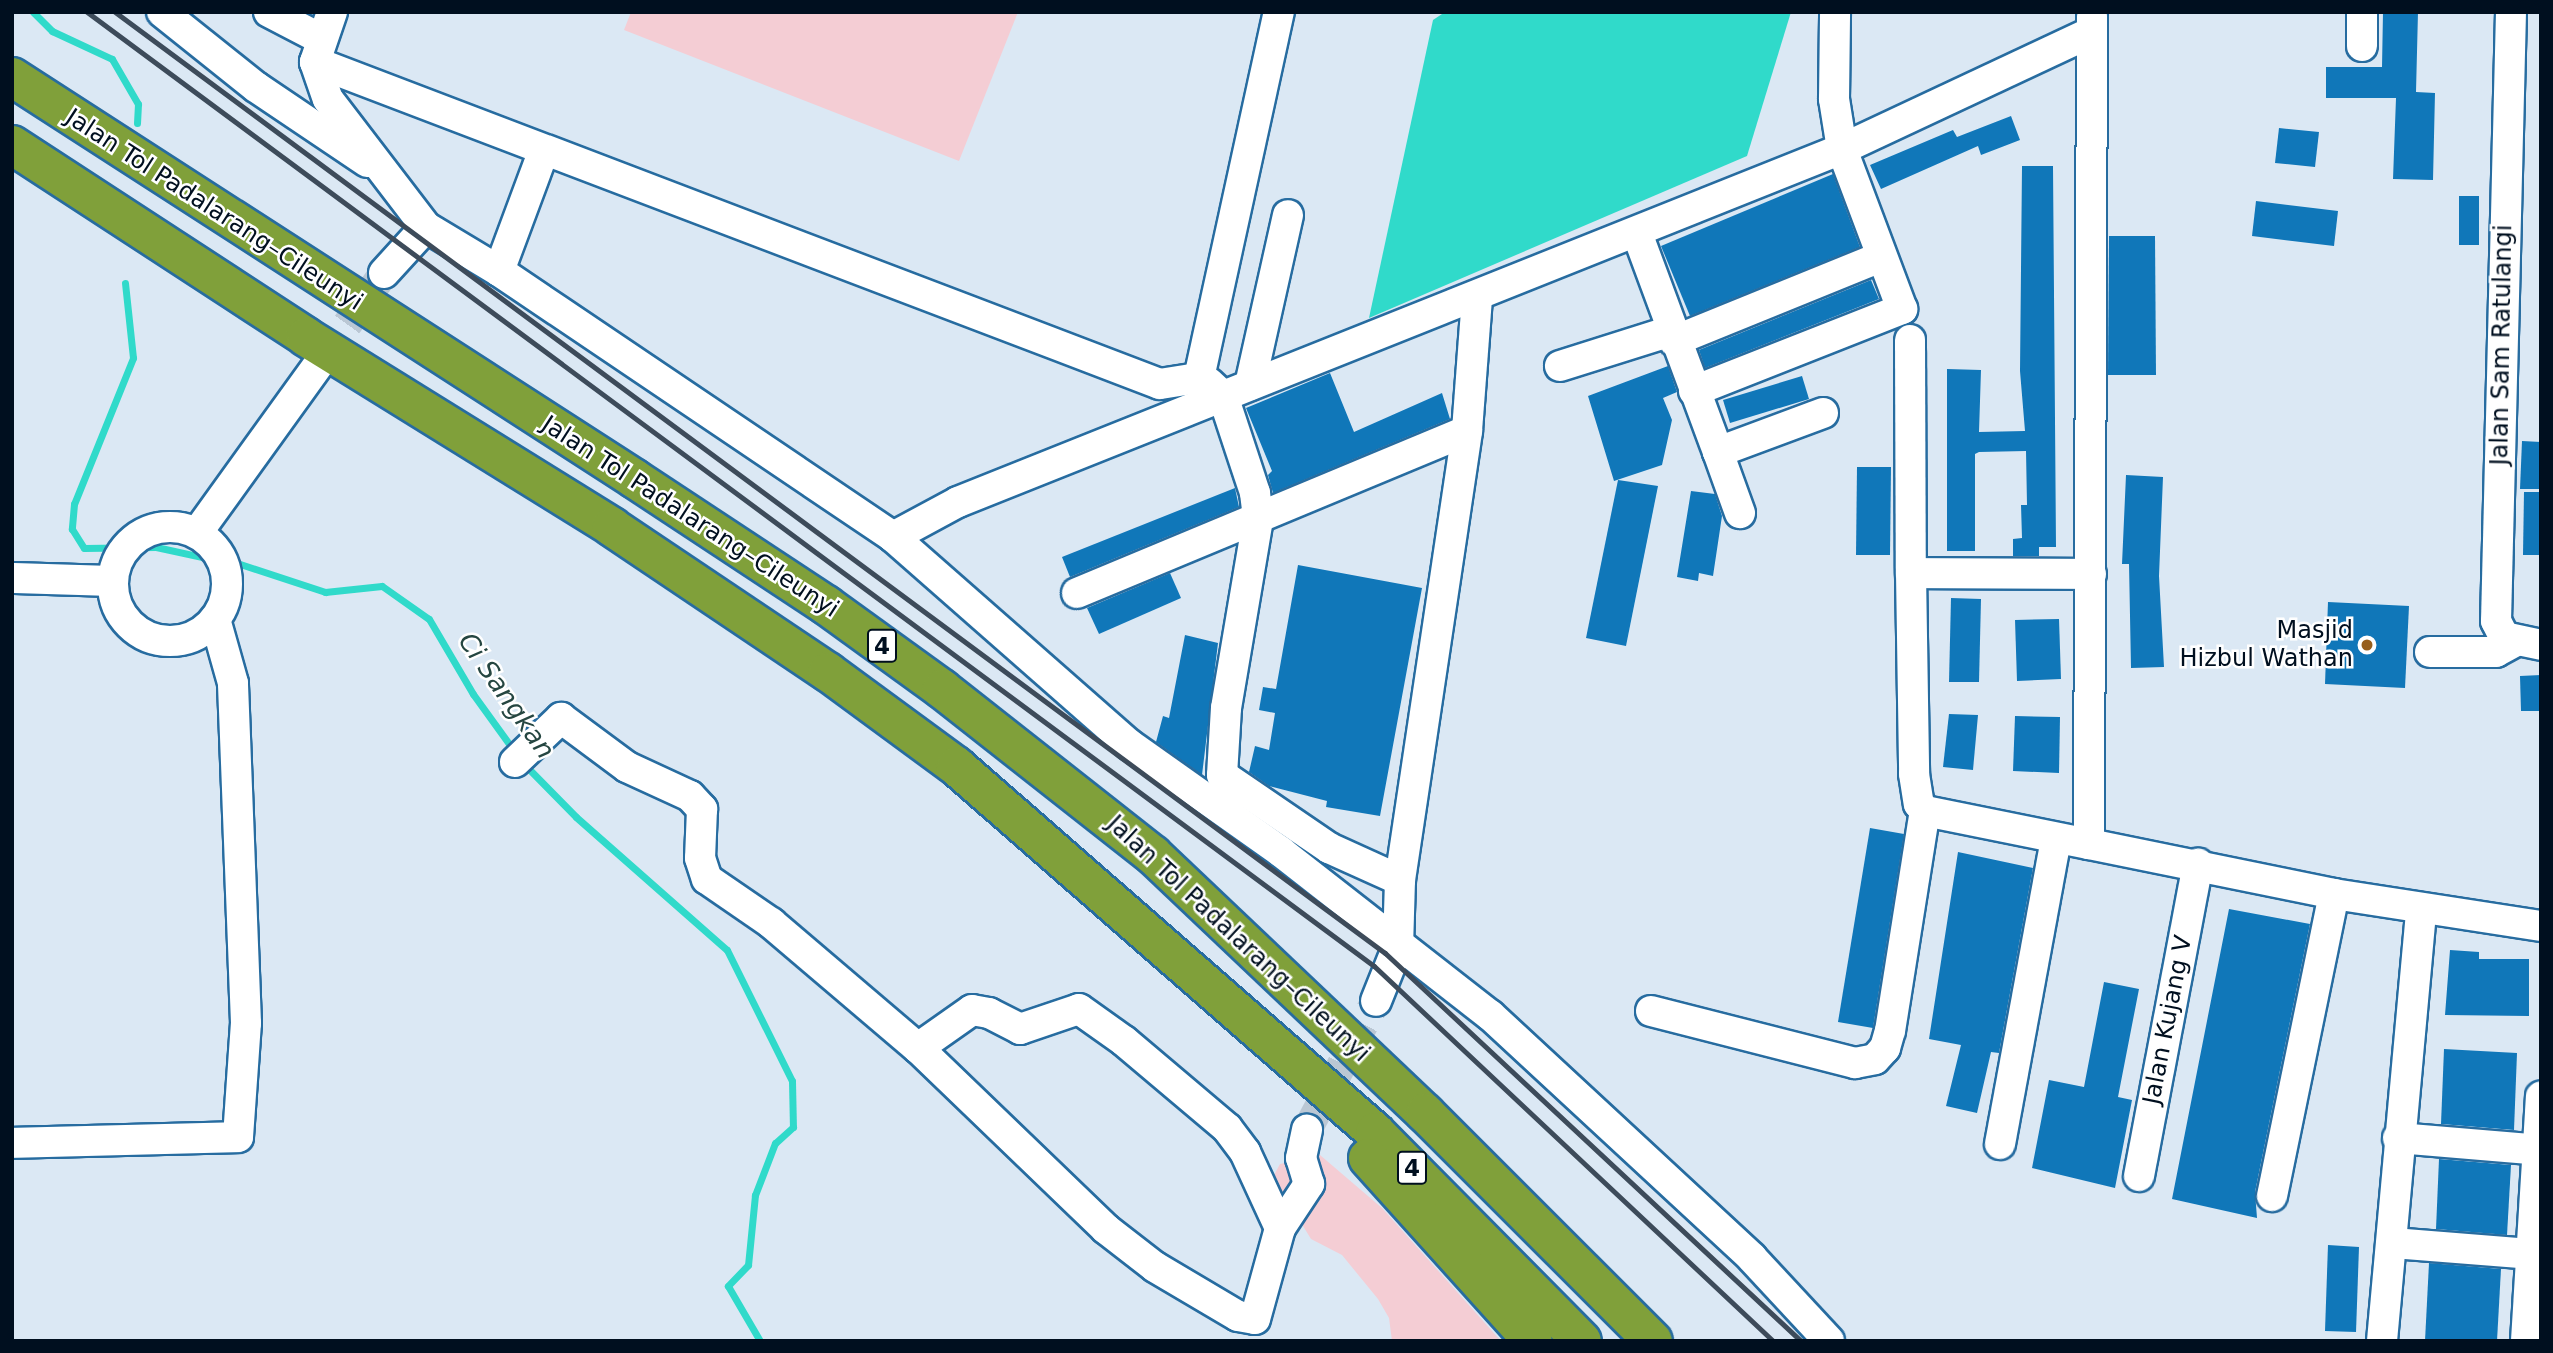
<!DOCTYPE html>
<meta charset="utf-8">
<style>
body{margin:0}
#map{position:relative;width:2553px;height:1353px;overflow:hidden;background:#dbe8f4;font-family:"DejaVu Sans",sans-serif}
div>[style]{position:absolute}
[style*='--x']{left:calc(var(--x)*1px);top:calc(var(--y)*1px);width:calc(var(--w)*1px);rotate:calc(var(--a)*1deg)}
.green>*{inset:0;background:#f4cdd4}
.water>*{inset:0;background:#30daca}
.stream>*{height:7px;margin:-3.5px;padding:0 3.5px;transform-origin:3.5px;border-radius:3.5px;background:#30daca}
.building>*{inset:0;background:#1077b9}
.minor-tunnel>*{height:30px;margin-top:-15px;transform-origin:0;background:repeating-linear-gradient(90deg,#bac7d4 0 30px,transparent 0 45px)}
.roads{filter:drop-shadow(2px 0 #276ca0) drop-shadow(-2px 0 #276ca0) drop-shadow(0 2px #276ca0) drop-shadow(0 -2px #276ca0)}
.minor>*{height:30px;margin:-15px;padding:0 15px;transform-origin:15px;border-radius:15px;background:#fff}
.minor>.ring{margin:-15px;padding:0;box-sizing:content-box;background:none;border:30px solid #fff;border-radius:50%}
.highway>*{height:38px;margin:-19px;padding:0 19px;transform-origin:19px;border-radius:19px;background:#80a03a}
.rail>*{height:5px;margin:-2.5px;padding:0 2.5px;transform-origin:2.5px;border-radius:2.5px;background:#3d4b5a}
.dots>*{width:19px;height:19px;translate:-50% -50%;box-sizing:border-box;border:4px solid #fff;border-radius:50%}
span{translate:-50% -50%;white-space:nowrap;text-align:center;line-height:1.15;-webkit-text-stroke:5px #fff;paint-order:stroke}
.shield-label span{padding:2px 5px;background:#fff;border:2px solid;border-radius:5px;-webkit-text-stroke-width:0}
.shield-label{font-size:23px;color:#000f1f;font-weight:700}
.street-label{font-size:24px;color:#000f1f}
.poi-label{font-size:24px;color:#000f1f}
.right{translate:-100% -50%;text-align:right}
.water-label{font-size:26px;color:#254641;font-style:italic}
.frame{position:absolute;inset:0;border:14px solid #000f1f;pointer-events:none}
</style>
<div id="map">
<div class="green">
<div style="clip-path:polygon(631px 12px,1018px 12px,959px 161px,624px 30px)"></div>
<div style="clip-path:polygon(1320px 1155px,1382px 1208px,1501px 1341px,1392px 1341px,1389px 1318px,1378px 1299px,1342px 1255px,1311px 1239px,1273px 1177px,1280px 1164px)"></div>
</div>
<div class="water">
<div style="clip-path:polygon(1445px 12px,1791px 12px,1747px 156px,1369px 318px,1433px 20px)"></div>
</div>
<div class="stream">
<div style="--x:33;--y:12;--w:27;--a:45"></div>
<div style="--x:52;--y:31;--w:66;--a:25"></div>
<div style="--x:112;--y:59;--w:52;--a:60"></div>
<div style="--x:138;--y:104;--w:19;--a:93"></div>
<div style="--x:125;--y:283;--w:75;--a:83.9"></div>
<div style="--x:133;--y:358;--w:157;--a:112"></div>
<div style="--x:74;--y:504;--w:25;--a:95"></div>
<div style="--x:72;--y:529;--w:22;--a:58"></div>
<div style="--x:84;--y:548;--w:72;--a:-0.8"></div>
<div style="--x:156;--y:547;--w:51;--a:12.4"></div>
<div style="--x:206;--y:558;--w:34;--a:52"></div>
<div style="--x:227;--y:585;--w:24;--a:-66"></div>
<div style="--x:237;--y:563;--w:93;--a:18.2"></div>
<div style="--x:325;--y:592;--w:57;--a:-6"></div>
<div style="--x:382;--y:586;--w:57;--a:35.1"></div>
<div style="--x:429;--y:619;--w:87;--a:59.6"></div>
<div style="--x:473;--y:694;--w:72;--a:54.1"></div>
<div style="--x:524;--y:764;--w:74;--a:45.5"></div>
<div style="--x:576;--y:817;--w:201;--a:41.4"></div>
<div style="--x:727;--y:950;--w:146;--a:63.6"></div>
<div style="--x:792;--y:1081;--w:46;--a:88.8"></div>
<div style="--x:793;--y:1127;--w:24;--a:138"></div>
<div style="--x:775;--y:1143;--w:56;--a:111"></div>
<div style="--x:755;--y:1195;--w:70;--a:95.7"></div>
<div style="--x:748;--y:1265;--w:29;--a:134"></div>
<div style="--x:728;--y:1286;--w:64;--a:59.8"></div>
</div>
<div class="building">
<div style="clip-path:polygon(2383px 12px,2418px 12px,2416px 92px,2435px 93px,2433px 180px,2393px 179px,2396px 98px,2326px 98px,2326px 67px,2382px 67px)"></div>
<div style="clip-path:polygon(2011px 116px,2020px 140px,1981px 155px,1978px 146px,1881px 189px,1870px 165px,1953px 130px,1957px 137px)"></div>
<div style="clip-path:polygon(2279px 128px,2319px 132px,2315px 167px,2275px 163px)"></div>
<div style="clip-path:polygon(2022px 166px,2053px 166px,2056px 547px,2039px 547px,2039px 556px,2013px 556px,2013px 539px,2022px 538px,2021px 505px,2027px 505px,2026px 451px,1979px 452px,1975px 454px,1975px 551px,1947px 551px,1947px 369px,1981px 370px,1979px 432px,2025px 431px,2020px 371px)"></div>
<div style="clip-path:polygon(1833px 174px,1860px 247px,1690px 316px,1661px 246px)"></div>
<div style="clip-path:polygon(2459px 196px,2479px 196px,2479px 245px,2459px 245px)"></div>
<div style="clip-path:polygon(2256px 201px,2338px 211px,2334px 246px,2252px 236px)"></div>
<div style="clip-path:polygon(2109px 236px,2155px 236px,2156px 375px,2108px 375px)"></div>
<div style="clip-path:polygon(1871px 280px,1879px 299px,1705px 368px,1699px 350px)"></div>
<div style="clip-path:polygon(1668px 366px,1677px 392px,1663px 398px,1672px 420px,1662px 465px,1614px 481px,1588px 396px)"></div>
<div style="clip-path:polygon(1330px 373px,1354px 432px,1442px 393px,1450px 419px,1273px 493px,1268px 475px,1272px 471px,1246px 408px)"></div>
<div style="clip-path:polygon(1802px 376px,1809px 399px,1730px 423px,1723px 400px)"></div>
<div style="clip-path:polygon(2522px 441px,2541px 442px,2541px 489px,2520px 489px)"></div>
<div style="clip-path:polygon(1857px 467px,1891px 467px,1890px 555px,1856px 555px)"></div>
<div style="clip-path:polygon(2126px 475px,2163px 477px,2159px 576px,2164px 667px,2131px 668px,2129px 564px,2122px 564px)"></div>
<div style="clip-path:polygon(1618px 480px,1658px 486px,1626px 646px,1586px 638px)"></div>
<div style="clip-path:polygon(1235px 488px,1239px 507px,1070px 577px,1062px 557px)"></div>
<div style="clip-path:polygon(1691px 491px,1715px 494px,1722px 516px,1713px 576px,1699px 573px,1698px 581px,1677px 577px)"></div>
<div style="clip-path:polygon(2524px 492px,2541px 492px,2541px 555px,2523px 555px)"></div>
<div style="clip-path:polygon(1298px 565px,1422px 588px,1380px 816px,1326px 807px,1327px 801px,1269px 786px,1249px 772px,1255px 746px,1269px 750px,1275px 713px,1259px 710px,1263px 687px,1276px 689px)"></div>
<div style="clip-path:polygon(1170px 573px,1181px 598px,1099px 634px,1087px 608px)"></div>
<div style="clip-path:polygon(1951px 598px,1981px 599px,1979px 682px,1949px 682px)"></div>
<div style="clip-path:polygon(2328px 602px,2409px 606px,2405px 688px,2325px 684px)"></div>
<div style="clip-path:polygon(2059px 619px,2061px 679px,2017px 681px,2015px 620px)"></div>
<div style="clip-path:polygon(1185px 635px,1218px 643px,1202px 775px,1156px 742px,1163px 716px,1169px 718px)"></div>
<div style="clip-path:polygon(2541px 675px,2541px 711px,2521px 711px,2520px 676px)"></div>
<div style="clip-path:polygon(1949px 714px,1978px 715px,1973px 770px,1943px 767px)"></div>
<div style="clip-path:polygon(2015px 716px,2060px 717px,2059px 773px,2013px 771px)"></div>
<div style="clip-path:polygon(1870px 828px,1904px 834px,1873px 1028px,1838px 1022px)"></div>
<div style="clip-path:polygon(1958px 852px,2033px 868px,1999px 1053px,1991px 1052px,1977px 1113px,1946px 1106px,1961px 1045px,1929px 1039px)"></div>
<div style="clip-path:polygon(2229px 909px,2310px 924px,2255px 1192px,2257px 1218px,2172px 1199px)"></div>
<div style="clip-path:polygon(2450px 950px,2479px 952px,2479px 959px,2529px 959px,2529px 1016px,2445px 1015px)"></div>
<div style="clip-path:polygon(2104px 982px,2139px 989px,2118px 1097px,2132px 1100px,2115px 1188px,2032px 1168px,2049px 1080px,2084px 1087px)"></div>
<div style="clip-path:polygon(2444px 1049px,2517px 1053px,2514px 1130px,2441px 1124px)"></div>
<div style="clip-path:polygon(2439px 1159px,2511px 1165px,2507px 1235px,2436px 1229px)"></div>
<div style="clip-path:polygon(2328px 1245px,2359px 1247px,2356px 1332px,2325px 1331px)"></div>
<div style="clip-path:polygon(2429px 1263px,2501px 1269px,2497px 1341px,2425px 1341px)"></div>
</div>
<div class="minor-tunnel">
<div style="--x:321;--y:361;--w:108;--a:-54.4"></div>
<div style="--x:1307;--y:1130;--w:146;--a:-61.9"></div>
</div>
<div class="roads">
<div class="minor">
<div style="--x:162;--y:12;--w:120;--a:38.6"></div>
<div style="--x:256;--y:87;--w:134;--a:34"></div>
<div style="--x:269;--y:12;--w:59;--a:27.4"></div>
<div style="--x:332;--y:12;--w:53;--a:108.8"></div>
<div style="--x:315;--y:62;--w:904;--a:20.86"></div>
<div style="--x:1160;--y:384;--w:39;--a:-9"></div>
<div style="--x:1199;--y:378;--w:375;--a:-77.7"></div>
<div style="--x:2511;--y:12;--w:609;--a:91.41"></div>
<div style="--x:2496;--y:621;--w:18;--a:63"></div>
<div style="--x:2504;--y:637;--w:38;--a:12"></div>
<div style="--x:2092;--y:16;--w:828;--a:90.21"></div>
<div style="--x:2089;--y:844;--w:250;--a:11.5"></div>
<div style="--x:2334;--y:894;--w:209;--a:8.8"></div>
<div style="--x:2362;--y:46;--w:34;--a:-90"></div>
<div style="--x:315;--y:62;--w:39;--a:71"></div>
<div style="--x:328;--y:99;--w:161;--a:52.6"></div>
<div style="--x:426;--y:227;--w:85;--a:31.1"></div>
<div style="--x:499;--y:271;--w:475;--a:34"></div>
<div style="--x:893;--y:537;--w:74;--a:-28.3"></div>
<div style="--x:958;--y:502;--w:952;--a:-21.77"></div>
<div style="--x:1842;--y:149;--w:274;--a:-25.1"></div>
<div style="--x:1637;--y:233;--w:233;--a:69.7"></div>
<div style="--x:1718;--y:452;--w:112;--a:-20.4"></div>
<div style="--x:499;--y:271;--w:129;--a:-69.6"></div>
<div style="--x:384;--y:273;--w:62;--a:-47.6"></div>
<div style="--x:1910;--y:340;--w:233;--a:89.8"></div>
<div style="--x:1911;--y:573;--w:180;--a:0.3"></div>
<div style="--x:1674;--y:341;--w:223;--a:-22.1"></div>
<div style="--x:1560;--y:366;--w:116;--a:-17.5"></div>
<div style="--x:1209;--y:383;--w:19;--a:43"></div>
<div style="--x:1223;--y:396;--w:102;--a:71.7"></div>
<div style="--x:1255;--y:493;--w:26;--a:83"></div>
<div style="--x:1258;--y:519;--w:192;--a:99.6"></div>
<div style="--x:1226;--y:708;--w:67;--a:93.4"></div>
<div style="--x:1222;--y:775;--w:130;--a:34.3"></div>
<div style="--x:1329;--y:848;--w:78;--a:24.3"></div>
<div style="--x:1400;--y:880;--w:66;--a:91.7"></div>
<div style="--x:1398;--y:946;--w:59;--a:111.8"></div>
<div style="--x:1250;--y:385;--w:174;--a:-77.4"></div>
<div style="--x:1694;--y:391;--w:224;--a:-21.5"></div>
<div style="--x:1902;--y:309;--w:171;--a:-110.6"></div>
<div style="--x:1842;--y:149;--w:51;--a:-99.1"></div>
<div style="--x:1834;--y:99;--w:87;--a:-89.3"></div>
<div style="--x:1718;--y:452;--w:65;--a:70.2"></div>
<div class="ring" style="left:113px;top:527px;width:84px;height:84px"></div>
<div style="--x:197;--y:533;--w:212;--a:-54.2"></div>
<div style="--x:893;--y:537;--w:315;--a:41.3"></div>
<div style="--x:1130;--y:745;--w:185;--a:35.3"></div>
<div style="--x:1281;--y:852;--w:265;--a:38"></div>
<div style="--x:1490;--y:1015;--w:357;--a:42.8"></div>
<div style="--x:1752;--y:1258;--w:113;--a:47.1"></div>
<div style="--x:1911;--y:573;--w:201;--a:89.1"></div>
<div style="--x:1914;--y:774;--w:30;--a:81"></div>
<div style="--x:1919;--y:804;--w:9;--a:49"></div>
<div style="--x:1925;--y:811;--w:167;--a:11.4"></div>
<div style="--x:12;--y:578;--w:101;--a:1.7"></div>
<div style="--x:1077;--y:593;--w:422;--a:-22.6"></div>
<div style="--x:2430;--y:652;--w:66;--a:0"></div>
<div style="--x:2496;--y:652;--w:21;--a:-29"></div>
<div style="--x:515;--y:762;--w:64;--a:-43.7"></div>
<div style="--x:561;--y:718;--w:82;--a:36.6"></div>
<div style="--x:627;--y:767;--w:69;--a:24.7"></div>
<div style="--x:690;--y:796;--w:18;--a:47"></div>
<div style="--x:702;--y:809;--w:49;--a:92.3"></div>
<div style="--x:700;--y:858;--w:22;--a:72"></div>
<div style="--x:707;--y:879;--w:78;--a:34.5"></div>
<div style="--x:771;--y:923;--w:193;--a:40.4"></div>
<div style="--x:918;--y:1048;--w:261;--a:43.9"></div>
<div style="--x:1106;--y:1229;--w:62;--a:37.8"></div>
<div style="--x:1155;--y:1267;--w:96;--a:30.6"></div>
<div style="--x:1238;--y:1316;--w:17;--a:10"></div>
<div style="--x:1255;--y:1319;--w:94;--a:-74.6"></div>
<div style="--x:1280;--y:1228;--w:53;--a:-56.6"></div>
<div style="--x:1309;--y:1184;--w:27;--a:-107"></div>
<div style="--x:1301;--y:1158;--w:29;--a:-78"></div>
<div style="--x:1400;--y:880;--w:454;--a:-81.5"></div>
<div style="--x:1467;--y:431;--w:133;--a:-85.7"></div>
<div style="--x:1651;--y:1011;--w:211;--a:14.3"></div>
<div style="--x:1855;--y:1063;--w:20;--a:-11"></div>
<div style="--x:1875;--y:1059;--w:15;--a:-48"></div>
<div style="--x:1885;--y:1048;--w:18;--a:-74"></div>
<div style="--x:1890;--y:1031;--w:223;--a:-81"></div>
<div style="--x:918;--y:1048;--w:66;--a:-35.1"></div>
<div style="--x:972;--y:1010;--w:17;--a:10"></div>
<div style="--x:989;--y:1013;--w:35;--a:27"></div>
<div style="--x:1020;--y:1029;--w:62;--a:-18.7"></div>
<div style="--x:1079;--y:1009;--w:55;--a:35.4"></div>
<div style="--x:1124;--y:1041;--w:135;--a:40.2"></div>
<div style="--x:1227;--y:1128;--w:30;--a:53"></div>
<div style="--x:1245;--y:1152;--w:84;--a:65.3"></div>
<div style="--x:2398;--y:1138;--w:144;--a:4.8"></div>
<div style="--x:12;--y:1143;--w:226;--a:-1.5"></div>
<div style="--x:238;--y:1137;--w:114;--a:-86"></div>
<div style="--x:246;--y:1023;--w:340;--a:-92.2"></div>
<div style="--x:233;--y:683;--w:66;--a:-105.7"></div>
<div style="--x:2000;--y:1144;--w:310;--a:-79.6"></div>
<div style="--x:2139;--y:1176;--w:318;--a:-79.3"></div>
<div style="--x:2272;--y:1196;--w:308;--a:-78.4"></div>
<div style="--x:2392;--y:1243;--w:139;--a:4.5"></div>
<div style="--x:2382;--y:1341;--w:434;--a:-84.8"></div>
<div style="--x:2526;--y:1341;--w:245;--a:-86.5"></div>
</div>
<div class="highway">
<div style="--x:12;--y:77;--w:741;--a:32.83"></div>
<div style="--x:635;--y:479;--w:229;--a:33.4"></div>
<div style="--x:826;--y:605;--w:143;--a:35.9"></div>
<div style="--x:942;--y:689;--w:268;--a:38.2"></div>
<div style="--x:1153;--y:855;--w:375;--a:43.5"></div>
<div style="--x:1425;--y:1113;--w:322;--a:45"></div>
<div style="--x:12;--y:145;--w:351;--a:33.1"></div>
<div style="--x:306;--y:337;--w:360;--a:31.8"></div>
<div style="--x:612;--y:527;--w:260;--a:33.9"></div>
<div style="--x:828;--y:672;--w:159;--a:36.3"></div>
<div style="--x:956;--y:766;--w:556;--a:41.14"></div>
<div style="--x:1375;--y:1132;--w:294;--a:45.3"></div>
<div style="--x:1368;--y:1158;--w:246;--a:48"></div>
</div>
</div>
<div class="rail">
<div style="--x:87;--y:12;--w:1602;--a:36.55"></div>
<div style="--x:1374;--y:966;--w:548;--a:43.22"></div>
<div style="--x:115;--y:12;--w:1581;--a:36.54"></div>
<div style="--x:1385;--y:953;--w:569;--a:43.01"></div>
</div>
<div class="dots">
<div style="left:2367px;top:645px;background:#975e1b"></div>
</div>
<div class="shield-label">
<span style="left:882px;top:646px">4</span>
<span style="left:1412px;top:1168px">4</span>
</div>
<div class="street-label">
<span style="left:214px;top:210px;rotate:33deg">Jalan Tol Padalarang–Cileunyi</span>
<span style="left:2502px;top:345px;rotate:-89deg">Jalan Sam Ratulangi</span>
<span style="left:690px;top:517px;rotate:33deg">Jalan Tol Padalarang–Cileunyi</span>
<span style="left:1238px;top:939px;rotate:43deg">Jalan Tol Padalarang–Cileunyi</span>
<span style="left:2168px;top:1020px;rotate:-79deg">Jalan Kujang V</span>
</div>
<div class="poi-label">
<span class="right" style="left:2353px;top:645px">Masjid<br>Hizbul Wathan</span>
</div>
<div class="water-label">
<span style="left:506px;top:696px;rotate:55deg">Ci Sangkan</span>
</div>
<div class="frame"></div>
</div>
